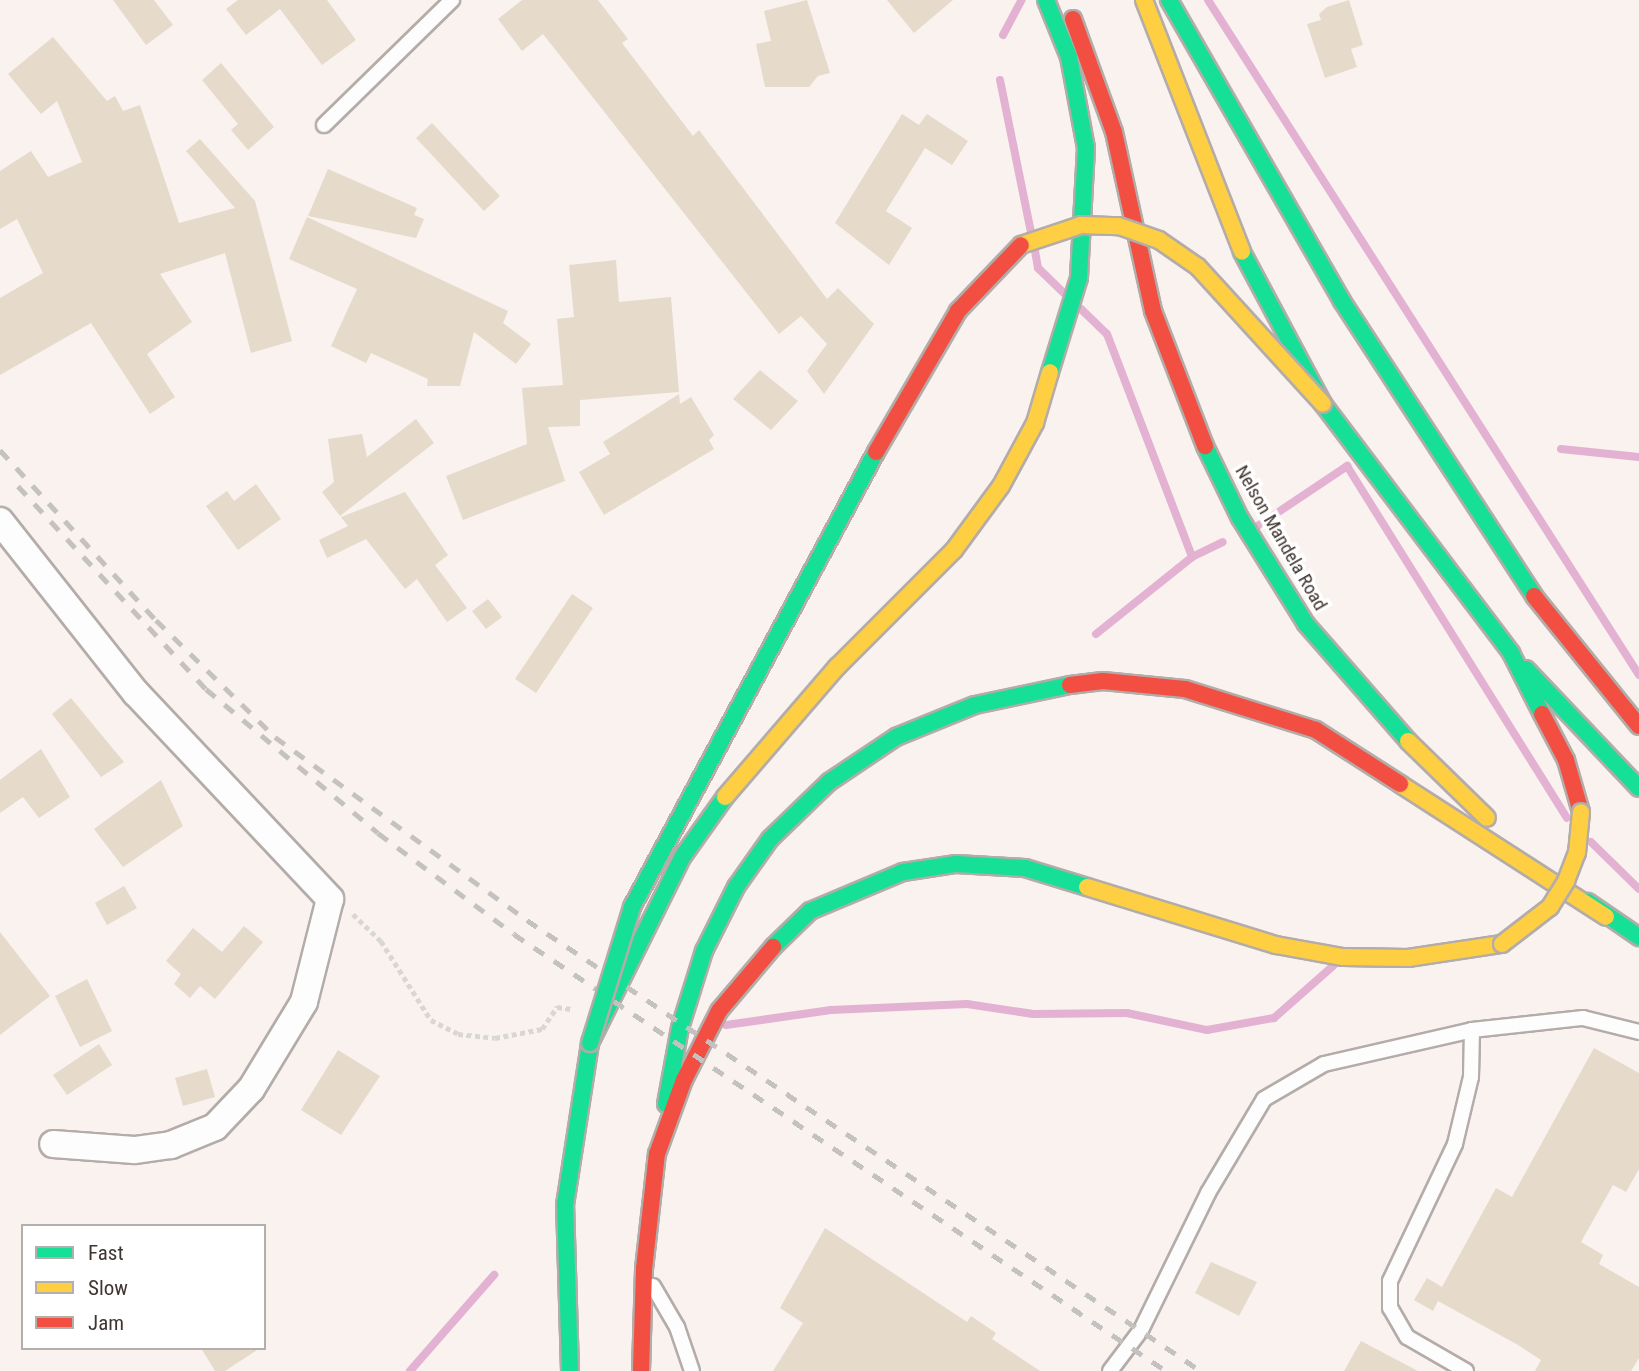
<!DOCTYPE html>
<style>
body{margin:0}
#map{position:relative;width:1639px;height:1371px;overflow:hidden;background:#faf2ef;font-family:"Roboto Condensed",sans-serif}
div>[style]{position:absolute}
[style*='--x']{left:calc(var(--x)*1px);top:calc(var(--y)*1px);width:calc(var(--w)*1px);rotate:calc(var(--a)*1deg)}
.stream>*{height:8px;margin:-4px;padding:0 4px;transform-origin:4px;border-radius:4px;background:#e3b1d2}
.building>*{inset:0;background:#e6dacb}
.path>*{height:4.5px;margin-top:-2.25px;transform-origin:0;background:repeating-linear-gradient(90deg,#d9d7d6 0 5px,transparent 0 8.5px)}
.roads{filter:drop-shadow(2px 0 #b3aca9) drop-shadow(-2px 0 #b3aca9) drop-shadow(0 2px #b3aca9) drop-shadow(0 -2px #b3aca9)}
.lane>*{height:14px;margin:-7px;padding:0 7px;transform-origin:7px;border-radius:7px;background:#fefdfd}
.street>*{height:26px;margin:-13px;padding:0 13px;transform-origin:13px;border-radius:13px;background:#fefdfd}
.fast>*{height:16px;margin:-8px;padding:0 8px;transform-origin:8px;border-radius:8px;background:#16e098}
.slow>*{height:16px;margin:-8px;padding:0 8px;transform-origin:8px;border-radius:8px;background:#ffcf43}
.jam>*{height:16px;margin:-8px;padding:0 8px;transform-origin:8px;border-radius:8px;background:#f24e42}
.rail>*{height:5px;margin-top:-2.5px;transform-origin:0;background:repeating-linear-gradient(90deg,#c4c2c1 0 12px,transparent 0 24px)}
.bridges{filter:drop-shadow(2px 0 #b3aca9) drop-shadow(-2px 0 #b3aca9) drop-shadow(0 2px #b3aca9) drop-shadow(0 -2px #b3aca9)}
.fast-bridge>*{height:16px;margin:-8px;padding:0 8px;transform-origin:8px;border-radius:8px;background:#16e098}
.slow-bridge>*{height:16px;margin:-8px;padding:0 8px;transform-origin:8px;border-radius:8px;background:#ffcf43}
.jam-bridge>*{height:16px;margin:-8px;padding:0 8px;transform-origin:8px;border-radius:8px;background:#f24e42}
span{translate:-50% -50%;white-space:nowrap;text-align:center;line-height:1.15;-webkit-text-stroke:7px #fff;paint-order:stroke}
.street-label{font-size:19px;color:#3f3632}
.legend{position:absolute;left:21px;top:1224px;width:245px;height:126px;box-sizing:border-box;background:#fff;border:2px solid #b2afad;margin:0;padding:9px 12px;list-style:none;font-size:21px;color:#3f3632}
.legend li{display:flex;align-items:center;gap:14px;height:35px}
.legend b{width:35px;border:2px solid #b2afad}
</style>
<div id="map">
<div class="stream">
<div style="--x:1208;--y:0;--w:801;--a:57.44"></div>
<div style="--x:1003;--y:35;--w:40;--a:-62"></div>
<div style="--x:1000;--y:80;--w:155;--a:78.5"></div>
<div style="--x:1035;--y:251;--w:17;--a:80"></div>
<div style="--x:1038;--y:268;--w:36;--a:44"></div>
<div style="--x:1081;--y:309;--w:36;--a:44"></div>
<div style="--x:1107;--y:334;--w:239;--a:69.1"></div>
<div style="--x:1561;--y:449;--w:78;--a:5.9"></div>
<div style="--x:1256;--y:527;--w:110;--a:-33.8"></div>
<div style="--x:1347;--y:466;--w:415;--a:58"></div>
<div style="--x:1096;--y:634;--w:123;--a:-38.7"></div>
<div style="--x:1192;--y:557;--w:34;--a:-26"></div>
<div style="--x:1591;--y:842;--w:67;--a:44.4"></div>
<div style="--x:726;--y:1025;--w:106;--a:-8.1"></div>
<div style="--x:831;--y:1010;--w:136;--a:-2.5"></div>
<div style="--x:967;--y:1004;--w:67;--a:8.6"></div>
<div style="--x:1033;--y:1014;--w:94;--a:-0.6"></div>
<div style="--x:1127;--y:1013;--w:82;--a:12"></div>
<div style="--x:1207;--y:1030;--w:68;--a:-10.2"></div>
<div style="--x:1274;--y:1018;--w:79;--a:-41.4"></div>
<div style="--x:410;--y:1371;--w:128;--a:-48.8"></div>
</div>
<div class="building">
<div style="clip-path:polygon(113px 0,154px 0,173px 25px,146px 45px)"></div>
<div style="clip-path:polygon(238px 0,327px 0,356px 40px,322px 65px,280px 9px,246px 35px,226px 9px)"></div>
<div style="clip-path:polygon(522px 0,598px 0,628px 39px,622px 43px,693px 136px,699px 130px,827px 299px,838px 288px,874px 324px,824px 394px,807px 371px,827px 344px,801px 316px,779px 334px,543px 34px,522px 51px,498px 19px)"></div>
<div style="clip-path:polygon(807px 0,830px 73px,818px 76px,809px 87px,765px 87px,756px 44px,771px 41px,764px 11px)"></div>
<div style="clip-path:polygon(887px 0,953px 0,914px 33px)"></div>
<div style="clip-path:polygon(1349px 0,1363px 45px,1351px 49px,1357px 67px,1325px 78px,1307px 24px,1321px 20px,1319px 14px,1327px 7px)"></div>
<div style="clip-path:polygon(53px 37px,107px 101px,115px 96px,123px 111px,140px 105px,179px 223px,235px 208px,186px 151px,200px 139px,255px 201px,292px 341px,251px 353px,225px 253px,160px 274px,192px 322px,147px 354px,175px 397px,150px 414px,91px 323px,0 375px,0 298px,43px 273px,17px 219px,0 229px,0 171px,31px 151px,48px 177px,82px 162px,57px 101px,41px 114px,8px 74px)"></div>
<div style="clip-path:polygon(221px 63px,274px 127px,248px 150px,231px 130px,238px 124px,202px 80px)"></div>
<div style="clip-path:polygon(902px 114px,919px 125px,927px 114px,968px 141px,952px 165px,925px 148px,886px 211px,912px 228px,889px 265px,835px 223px)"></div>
<div style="clip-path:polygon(432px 123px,500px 196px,484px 211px,416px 138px)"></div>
<div style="clip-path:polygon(328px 169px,417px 208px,414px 215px,424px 219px,416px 238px,308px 216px)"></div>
<div style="clip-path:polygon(307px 217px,508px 311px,503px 323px,531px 344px,516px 364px,474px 332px,460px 386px,427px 386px,428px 379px,371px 353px,366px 363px,331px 346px,357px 289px,289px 259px)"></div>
<div style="clip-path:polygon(616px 260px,619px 302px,671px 297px,679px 392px,580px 400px,580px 426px,548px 427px,565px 481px,463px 520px,446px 476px,527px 444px,522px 388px,563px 385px,557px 319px,574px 317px,569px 265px)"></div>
<div style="clip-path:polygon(760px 370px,798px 401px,771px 430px,733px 399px)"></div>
<div style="clip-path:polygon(679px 394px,680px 404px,691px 397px,714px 435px,709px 440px,714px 449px,604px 515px,579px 472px,610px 454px,603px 442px)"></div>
<div style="clip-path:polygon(416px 419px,434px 443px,340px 516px,322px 492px,334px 482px,328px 439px,362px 434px,367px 457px)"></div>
<div style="clip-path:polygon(256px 484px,281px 519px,238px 550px,206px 506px,227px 491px,234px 501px)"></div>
<div style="clip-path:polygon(405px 492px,448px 555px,435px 565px,467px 608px,447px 622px,417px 579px,405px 589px,366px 539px,327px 558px,319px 540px,348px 526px,341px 517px)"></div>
<div style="clip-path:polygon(572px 594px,593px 608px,536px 693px,515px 679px)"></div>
<div style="clip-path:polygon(488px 599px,502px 617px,486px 629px,472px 611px)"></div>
<div style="clip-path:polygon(71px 698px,124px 762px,101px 777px,52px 714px)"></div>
<div style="clip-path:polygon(41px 749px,70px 797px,39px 818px,23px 797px,0 813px,0 780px)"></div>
<div style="clip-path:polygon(161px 780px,183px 826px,123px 867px,94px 829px)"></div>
<div style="clip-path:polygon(124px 886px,137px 908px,107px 925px,95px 903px)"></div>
<div style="clip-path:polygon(244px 926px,263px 942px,215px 999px,200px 986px,190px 998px,174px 984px,181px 974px,166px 961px,193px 928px,222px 952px)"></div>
<div style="clip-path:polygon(0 932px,50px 996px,0 1035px)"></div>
<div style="clip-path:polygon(87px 979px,112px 1031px,80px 1047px,55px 996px)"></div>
<div style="clip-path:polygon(99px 1044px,112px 1065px,67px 1095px,53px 1075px)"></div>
<div style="clip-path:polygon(1594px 1048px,1639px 1073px,1639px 1169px,1626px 1192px,1613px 1185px,1581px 1242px,1603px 1255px,1599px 1264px,1639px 1287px,1639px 1358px,1631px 1371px,1535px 1371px,1541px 1360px,1518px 1345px,1438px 1301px,1433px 1311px,1414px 1300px,1427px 1278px,1442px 1287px,1496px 1188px,1512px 1197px)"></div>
<div style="clip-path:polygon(338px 1050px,380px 1076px,341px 1135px,301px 1110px)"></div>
<div style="clip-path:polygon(207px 1069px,215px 1097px,183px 1106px,175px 1078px)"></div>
<div style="clip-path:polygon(825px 1228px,967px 1322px,971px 1316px,996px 1333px,992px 1339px,1040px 1371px,773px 1371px,803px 1323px,780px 1308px)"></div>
<div style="clip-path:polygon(1211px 1262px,1257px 1282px,1239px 1316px,1195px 1293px)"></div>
<div style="clip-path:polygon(1361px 1341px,1418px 1371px,1344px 1371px)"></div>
<div style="clip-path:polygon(201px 1348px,260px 1348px,225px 1371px,215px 1371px)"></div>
</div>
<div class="path">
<div style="--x:353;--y:914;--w:39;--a:44"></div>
<div style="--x:381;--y:941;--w:93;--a:57.7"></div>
<div style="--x:431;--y:1020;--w:30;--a:27"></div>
<div style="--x:458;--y:1034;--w:37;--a:6"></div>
<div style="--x:495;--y:1038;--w:48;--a:-10.8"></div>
<div style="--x:542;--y:1029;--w:27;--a:-56"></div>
<div style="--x:557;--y:1007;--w:14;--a:8"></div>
</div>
<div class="roads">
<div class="lane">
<div style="--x:324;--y:125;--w:179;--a:-44.3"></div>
<div style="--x:653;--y:1286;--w:48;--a:59.7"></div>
<div style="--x:677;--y:1327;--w:46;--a:71.2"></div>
<div style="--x:1110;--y:1371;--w:51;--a:-52.9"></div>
<div style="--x:1141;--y:1330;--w:153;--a:-63.9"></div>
<div style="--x:1208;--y:1193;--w:109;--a:-59.2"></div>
<div style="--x:1264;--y:1099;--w:69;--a:-30.3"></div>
<div style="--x:1324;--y:1064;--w:152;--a:-12.9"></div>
<div style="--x:1472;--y:1030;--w:112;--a:-6.2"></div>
<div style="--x:1583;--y:1018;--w:58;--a:14"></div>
<div style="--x:1466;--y:1371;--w:68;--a:-150"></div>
<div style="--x:1407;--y:1337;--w:34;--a:-120"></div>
<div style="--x:1390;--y:1308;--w:27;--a:-90"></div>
<div style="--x:1390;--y:1281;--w:152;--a:-64.6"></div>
<div style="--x:1455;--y:1144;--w:69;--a:-76.6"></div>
<div style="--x:1471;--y:1077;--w:47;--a:-88.8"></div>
</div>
<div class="street">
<div style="--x:0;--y:521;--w:219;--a:51.7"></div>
<div style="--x:136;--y:693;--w:283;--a:46.7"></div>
<div style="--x:330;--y:899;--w:106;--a:104.2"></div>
<div style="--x:304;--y:1002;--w:102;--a:121.3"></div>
<div style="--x:251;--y:1089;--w:52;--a:133.5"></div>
<div style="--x:215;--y:1127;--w:48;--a:157.8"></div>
<div style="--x:171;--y:1145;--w:37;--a:172"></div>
<div style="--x:134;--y:1150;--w:81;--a:-175.8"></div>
</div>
<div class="fast">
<div style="--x:1046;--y:0;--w:61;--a:68"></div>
<div style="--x:1069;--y:57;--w:93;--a:79.4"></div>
<div style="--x:1086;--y:148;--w:130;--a:93.1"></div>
<div style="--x:1079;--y:278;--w:98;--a:107.1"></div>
<div style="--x:1169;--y:0;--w:347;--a:60.1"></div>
<div style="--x:1342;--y:301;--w:352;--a:56.9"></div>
<div style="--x:1242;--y:252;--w:172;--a:61.9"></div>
<div style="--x:1323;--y:404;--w:312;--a:52.9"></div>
<div style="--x:1511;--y:653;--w:68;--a:63.1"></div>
<div style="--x:1205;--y:446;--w:80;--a:64.1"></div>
<div style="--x:1240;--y:518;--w:125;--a:58.1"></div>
<div style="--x:1306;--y:624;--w:155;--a:48.9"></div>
<div style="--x:1526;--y:669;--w:164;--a:46.5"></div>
<div style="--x:1588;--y:902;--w:62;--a:34.5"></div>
<div style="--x:773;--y:947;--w:52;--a:-44.2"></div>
<div style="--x:810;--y:911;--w:101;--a:-22.8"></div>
<div style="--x:903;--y:872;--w:54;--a:-8.6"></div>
<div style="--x:956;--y:864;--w:69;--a:3.3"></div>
<div style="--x:1025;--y:868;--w:65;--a:17"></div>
<div style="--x:666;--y:1104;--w:77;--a:-79.6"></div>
<div style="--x:680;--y:1028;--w:81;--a:-72.7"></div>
<div style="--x:704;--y:951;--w:72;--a:-63.4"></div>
<div style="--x:736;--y:887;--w:59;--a:-54.7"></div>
<div style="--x:770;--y:839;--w:82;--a:-44"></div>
<div style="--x:829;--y:782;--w:81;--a:-33.9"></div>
<div style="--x:896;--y:737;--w:85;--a:-22.1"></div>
<div style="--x:975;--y:705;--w:97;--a:-11.9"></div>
<div style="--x:570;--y:1371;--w:166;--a:-91.7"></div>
<div style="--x:565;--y:1205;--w:164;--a:-81.2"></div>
<div style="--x:590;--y:1043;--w:209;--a:-63.6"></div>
<div style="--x:683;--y:856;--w:72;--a:-54.6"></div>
</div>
<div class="slow">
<div style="--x:1144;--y:0;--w:270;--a:68.7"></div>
<div style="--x:1408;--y:741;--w:110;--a:44.3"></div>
<div style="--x:1400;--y:784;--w:245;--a:32.8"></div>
<div style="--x:725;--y:797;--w:172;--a:-49.3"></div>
<div style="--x:837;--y:667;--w:165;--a:-45"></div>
<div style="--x:954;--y:550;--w:79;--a:-53.7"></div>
<div style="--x:1001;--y:486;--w:72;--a:-61.6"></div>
<div style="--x:1035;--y:423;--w:53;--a:-73.6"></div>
<div style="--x:1087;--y:887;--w:198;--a:17.1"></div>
<div style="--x:1276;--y:945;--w:68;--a:10.2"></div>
<div style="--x:1343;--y:957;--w:65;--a:0.9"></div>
<div style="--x:1408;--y:958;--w:95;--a:-8.5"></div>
</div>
<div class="jam">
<div style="--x:1073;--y:19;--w:120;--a:70.1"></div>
<div style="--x:1114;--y:132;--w:183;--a:77.7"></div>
<div style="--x:1153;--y:311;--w:145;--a:68.9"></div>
<div style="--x:1534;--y:596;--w:167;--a:51.1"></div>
<div style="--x:1070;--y:685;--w:33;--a:-7"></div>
<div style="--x:1103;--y:681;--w:82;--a:5.6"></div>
<div style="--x:1185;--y:689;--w:137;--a:17.4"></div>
<div style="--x:1316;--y:730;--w:100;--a:32.7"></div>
<div style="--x:1542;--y:714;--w:52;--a:62.4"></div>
<div style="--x:1566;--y:760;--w:54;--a:73.9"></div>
<div style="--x:641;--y:1371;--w:102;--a:-88.3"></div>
<div style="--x:644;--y:1269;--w:116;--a:-83.6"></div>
<div style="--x:657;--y:1154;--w:79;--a:-70"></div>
<div style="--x:684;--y:1080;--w:77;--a:-63.1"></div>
<div style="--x:719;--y:1011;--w:84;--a:-49.8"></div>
</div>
</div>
<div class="rail">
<div style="--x:0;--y:450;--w:231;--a:47.5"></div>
<div style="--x:156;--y:620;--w:167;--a:44.5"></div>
<div style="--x:275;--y:737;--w:311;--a:36"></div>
<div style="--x:527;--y:920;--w:811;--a:33.79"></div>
<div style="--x:18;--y:486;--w:277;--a:47.2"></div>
<div style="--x:206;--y:689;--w:224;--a:39.9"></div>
<div style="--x:378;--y:833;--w:169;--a:36.6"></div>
<div style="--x:514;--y:934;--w:785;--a:33.83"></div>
</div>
<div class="bridges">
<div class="fast-bridge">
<div style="--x:590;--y:1043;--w:142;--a:-72.8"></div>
<div style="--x:632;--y:907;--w:516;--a:-61.8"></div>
</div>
<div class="slow-bridge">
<div style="--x:1021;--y:245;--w:63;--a:-18.4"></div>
<div style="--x:1081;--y:225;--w:38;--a:2"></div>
<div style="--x:1119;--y:226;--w:42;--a:19.3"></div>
<div style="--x:1159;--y:240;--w:47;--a:34.7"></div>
<div style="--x:1198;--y:267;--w:185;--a:47.6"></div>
<div style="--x:1502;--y:944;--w:61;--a:-37.6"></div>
<div style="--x:1550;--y:907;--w:31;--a:-58"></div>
<div style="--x:1566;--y:881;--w:30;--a:-69"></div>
<div style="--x:1577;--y:853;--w:41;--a:-84.4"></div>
</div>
<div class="jam-bridge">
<div style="--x:876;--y:452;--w:163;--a:-59.8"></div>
<div style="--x:958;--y:311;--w:91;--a:-46.3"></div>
</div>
</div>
<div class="street-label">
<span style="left:1281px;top:538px;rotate:60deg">Nelson Mandela Road</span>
</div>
<ul class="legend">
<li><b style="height:9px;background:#16e098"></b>Fast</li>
<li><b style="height:9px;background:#ffcf43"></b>Slow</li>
<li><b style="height:9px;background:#f24e42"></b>Jam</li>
</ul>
</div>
